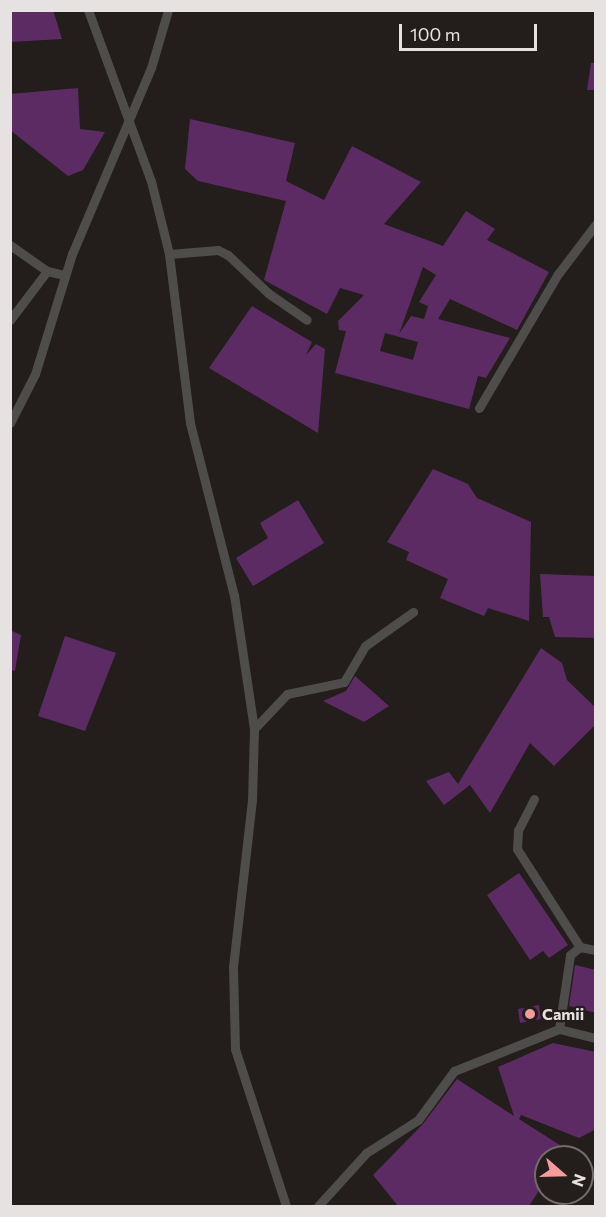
<!DOCTYPE html>
<style>
body{margin:0}
#map{position:relative;width:606px;height:1217px;overflow:hidden;background:#231d1b;font-family:Commissioner,sans-serif}
div>[style]{position:absolute}
[style*='--x']{left:calc(var(--x)*1px);top:calc(var(--y)*1px);width:calc(var(--w)*1px);rotate:calc(var(--a)*1deg)}
.building>*{inset:0;background:#5c2b64}
.minor>*{height:9px;margin:-4.5px;padding:0 4.5px;transform-origin:4.5px;border-radius:4.5px;background:#4f4c4c}
.dots>*{width:16px;height:16px;translate:-50% -50%;box-sizing:border-box;border:3px solid #231d1b;border-radius:50%}
span{translate:-50% -50%;white-space:nowrap;text-align:center;line-height:1.15;-webkit-text-stroke:4.5px #231d1b;paint-order:stroke}
.poi-label{font-size:16px;color:#e6e2e1;font-weight:700}
.left{translate:0 -50%;text-align:left}
.frame{position:absolute;inset:0;border:12px solid #e6e2e1;pointer-events:none}
.north{position:absolute;left:534px;top:1145px;width:60px;height:60px;box-sizing:border-box;background:#231d1b;border:2px solid #716c6a;border-radius:50%;rotate:110deg;font-size:16px;font-weight:700;line-height:24px;text-align:center;color:#e6e2e1}
.north::after{content:'';display:block;margin:auto;width:21px;height:27px;background:#f59b9c;clip-path:polygon(50% 0,100% 100%,50% 72%,0 100%)}
.scale{position:absolute;left:399px;top:24px;width:138px;height:27px;box-sizing:border-box;border:3px solid #e6e2e1;border-top:0;padding-left:8px;font-size:18px;line-height:21px;white-space:nowrap;color:#e6e2e1;-webkit-text-stroke:4px #231d1b;paint-order:stroke}
</style>
<div id="map">
<div class="building">
<div style="clip-path:polygon(10px 10px,53px 10px,62px 39px,10px 42px)"></div>
<div style="clip-path:polygon(591px 63px,596px 63px,596px 90px,587px 90px)"></div>
<div style="clip-path:polygon(78px 88px,80px 129px,105px 132px,83px 170px,68px 176px,10px 130px,10px 94px)"></div>
<div style="clip-path:polygon(evenodd,190px 119px,295px 143px,286px 181px,324px 200px,352px 146px,421px 182px,384px 224px,443px 246px,466px 211px,495px 229px,487px 240px,549px 272px,517px 330px,450px 299px,438px 319px,510px 338px,486px 378px,478px 376px,469px 409px,335px 373px,346px 331px,339px 330px,338px 321px,364px 295px,340px 288px,327px 314px,264px 280px,286px 201px,198px 181px,185px 169px,190px 119px,423px 267px,436px 275px,419px 302px,428px 306px,424px 319px,411px 316px,399px 334px,423px 267px,190px 119px,385px 333px,418px 342px,413px 360px,380px 351px,385px 333px)"></div>
<div style="clip-path:polygon(252px 306px,312px 342px,306px 355px,316px 344px,325px 349px,318px 433px,209px 368px)"></div>
<div style="clip-path:polygon(433px 469px,468px 484px,477px 498px,531px 522px,529px 621px,488px 608px,484px 616px,440px 598px,448px 579px,406px 560px,409px 552px,387px 542px)"></div>
<div style="clip-path:polygon(298px 500px,324px 543px,253px 586px,236px 558px,268px 538px,260px 523px)"></div>
<div style="clip-path:polygon(540px 574px,596px 576px,596px 638px,555px 637px,549px 617px,543px 617px)"></div>
<div style="clip-path:polygon(10px 630px,21px 635px,15px 671px,10px 670px)"></div>
<div style="clip-path:polygon(65px 636px,116px 653px,85px 731px,38px 716px)"></div>
<div style="clip-path:polygon(541px 648px,562px 663px,567px 680px,596px 708px,596px 724px,554px 766px,530px 743px,490px 813px,470px 785px,444px 805px,426px 781px,449px 772px,458px 784px)"></div>
<div style="clip-path:polygon(355px 676px,389px 706px,364px 722px,323px 701px,346px 691px)"></div>
<div style="clip-path:polygon(519px 873px,568px 945px,549px 958px,543px 951px,530px 960px,487px 895px)"></div>
<div style="clip-path:polygon(575px 965px,596px 970px,596px 1013px,569px 1006px)"></div>
<div style="clip-path:polygon(539px 1005px,541px 1019px,520px 1023px,518px 1009px)"></div>
<div style="clip-path:polygon(553px 1043px,596px 1052px,596px 1129px,579px 1138px,521px 1115px,519px 1119px,566px 1149px,561px 1157px,546px 1157px,546px 1180px,529px 1206px,398px 1206px,373px 1175px,423px 1124px,457px 1079px,514px 1116px,498px 1067px)"></div>
</div>
<div class="minor">
<div style="--x:88;--y:10;--w:182;--a:69.8"></div>
<div style="--x:151;--y:181;--w:75;--a:76.1"></div>
<div style="--x:169;--y:254;--w:170;--a:82.9"></div>
<div style="--x:190;--y:423;--w:178;--a:75.7"></div>
<div style="--x:234;--y:595;--w:135;--a:81.5"></div>
<div style="--x:254;--y:729;--w:71;--a:91.6"></div>
<div style="--x:252;--y:800;--w:168;--a:96.5"></div>
<div style="--x:233;--y:967;--w:82;--a:88.6"></div>
<div style="--x:235;--y:1049;--w:165;--a:72"></div>
<div style="--x:10;--y:245;--w:45;--a:35.1"></div>
<div style="--x:47;--y:271;--w:17;--a:13"></div>
<div style="--x:169;--y:254;--w:49;--a:-4.7"></div>
<div style="--x:218;--y:250;--w:11;--a:27"></div>
<div style="--x:228;--y:255;--w:55;--a:43.5"></div>
<div style="--x:268;--y:293;--w:47;--a:34.7"></div>
<div style="--x:10;--y:320;--w:61;--a:-52.9"></div>
<div style="--x:479;--y:408;--w:156;--a:-59.5"></div>
<div style="--x:558;--y:274;--w:63;--a:-52.8"></div>
<div style="--x:10;--y:423;--w:55;--a:-63"></div>
<div style="--x:35;--y:374;--w:126;--a:-72.9"></div>
<div style="--x:72;--y:254;--w:202;--a:-67"></div>
<div style="--x:151;--y:68;--w:60;--a:-73.7"></div>
<div style="--x:254;--y:729;--w:48;--a:-46.7"></div>
<div style="--x:287;--y:694;--w:58;--a:-11.9"></div>
<div style="--x:344;--y:682;--w:42;--a:-59.7"></div>
<div style="--x:365;--y:646;--w:59;--a:-35.3"></div>
<div style="--x:534;--y:799;--w:35;--a:117"></div>
<div style="--x:518;--y:830;--w:19;--a:93"></div>
<div style="--x:517;--y:849;--w:117;--a:57.3"></div>
<div style="--x:559;--y:1029;--w:75;--a:-81.5"></div>
<div style="--x:570;--y:955;--w:13;--a:-39"></div>
<div style="--x:580;--y:947;--w:16;--a:11"></div>
<div style="--x:318;--y:1206;--w:72;--a:-47.8"></div>
<div style="--x:366;--y:1153;--w:62;--a:-32.4"></div>
<div style="--x:418;--y:1120;--w:61;--a:-53.7"></div>
<div style="--x:454;--y:1071;--w:113;--a:-21.8"></div>
<div style="--x:559;--y:1029;--w:38;--a:14"></div>
</div>
<div class="dots">
<div style="left:530px;top:1014px;background:#f59b9c"></div>
</div>
<div class="poi-label">
<span class="left" style="left:542px;top:1014px">Camii</span>
</div>
<div class="frame"></div>
<div class="north">N</div>
<div class="scale">100 m</div>
</div>
